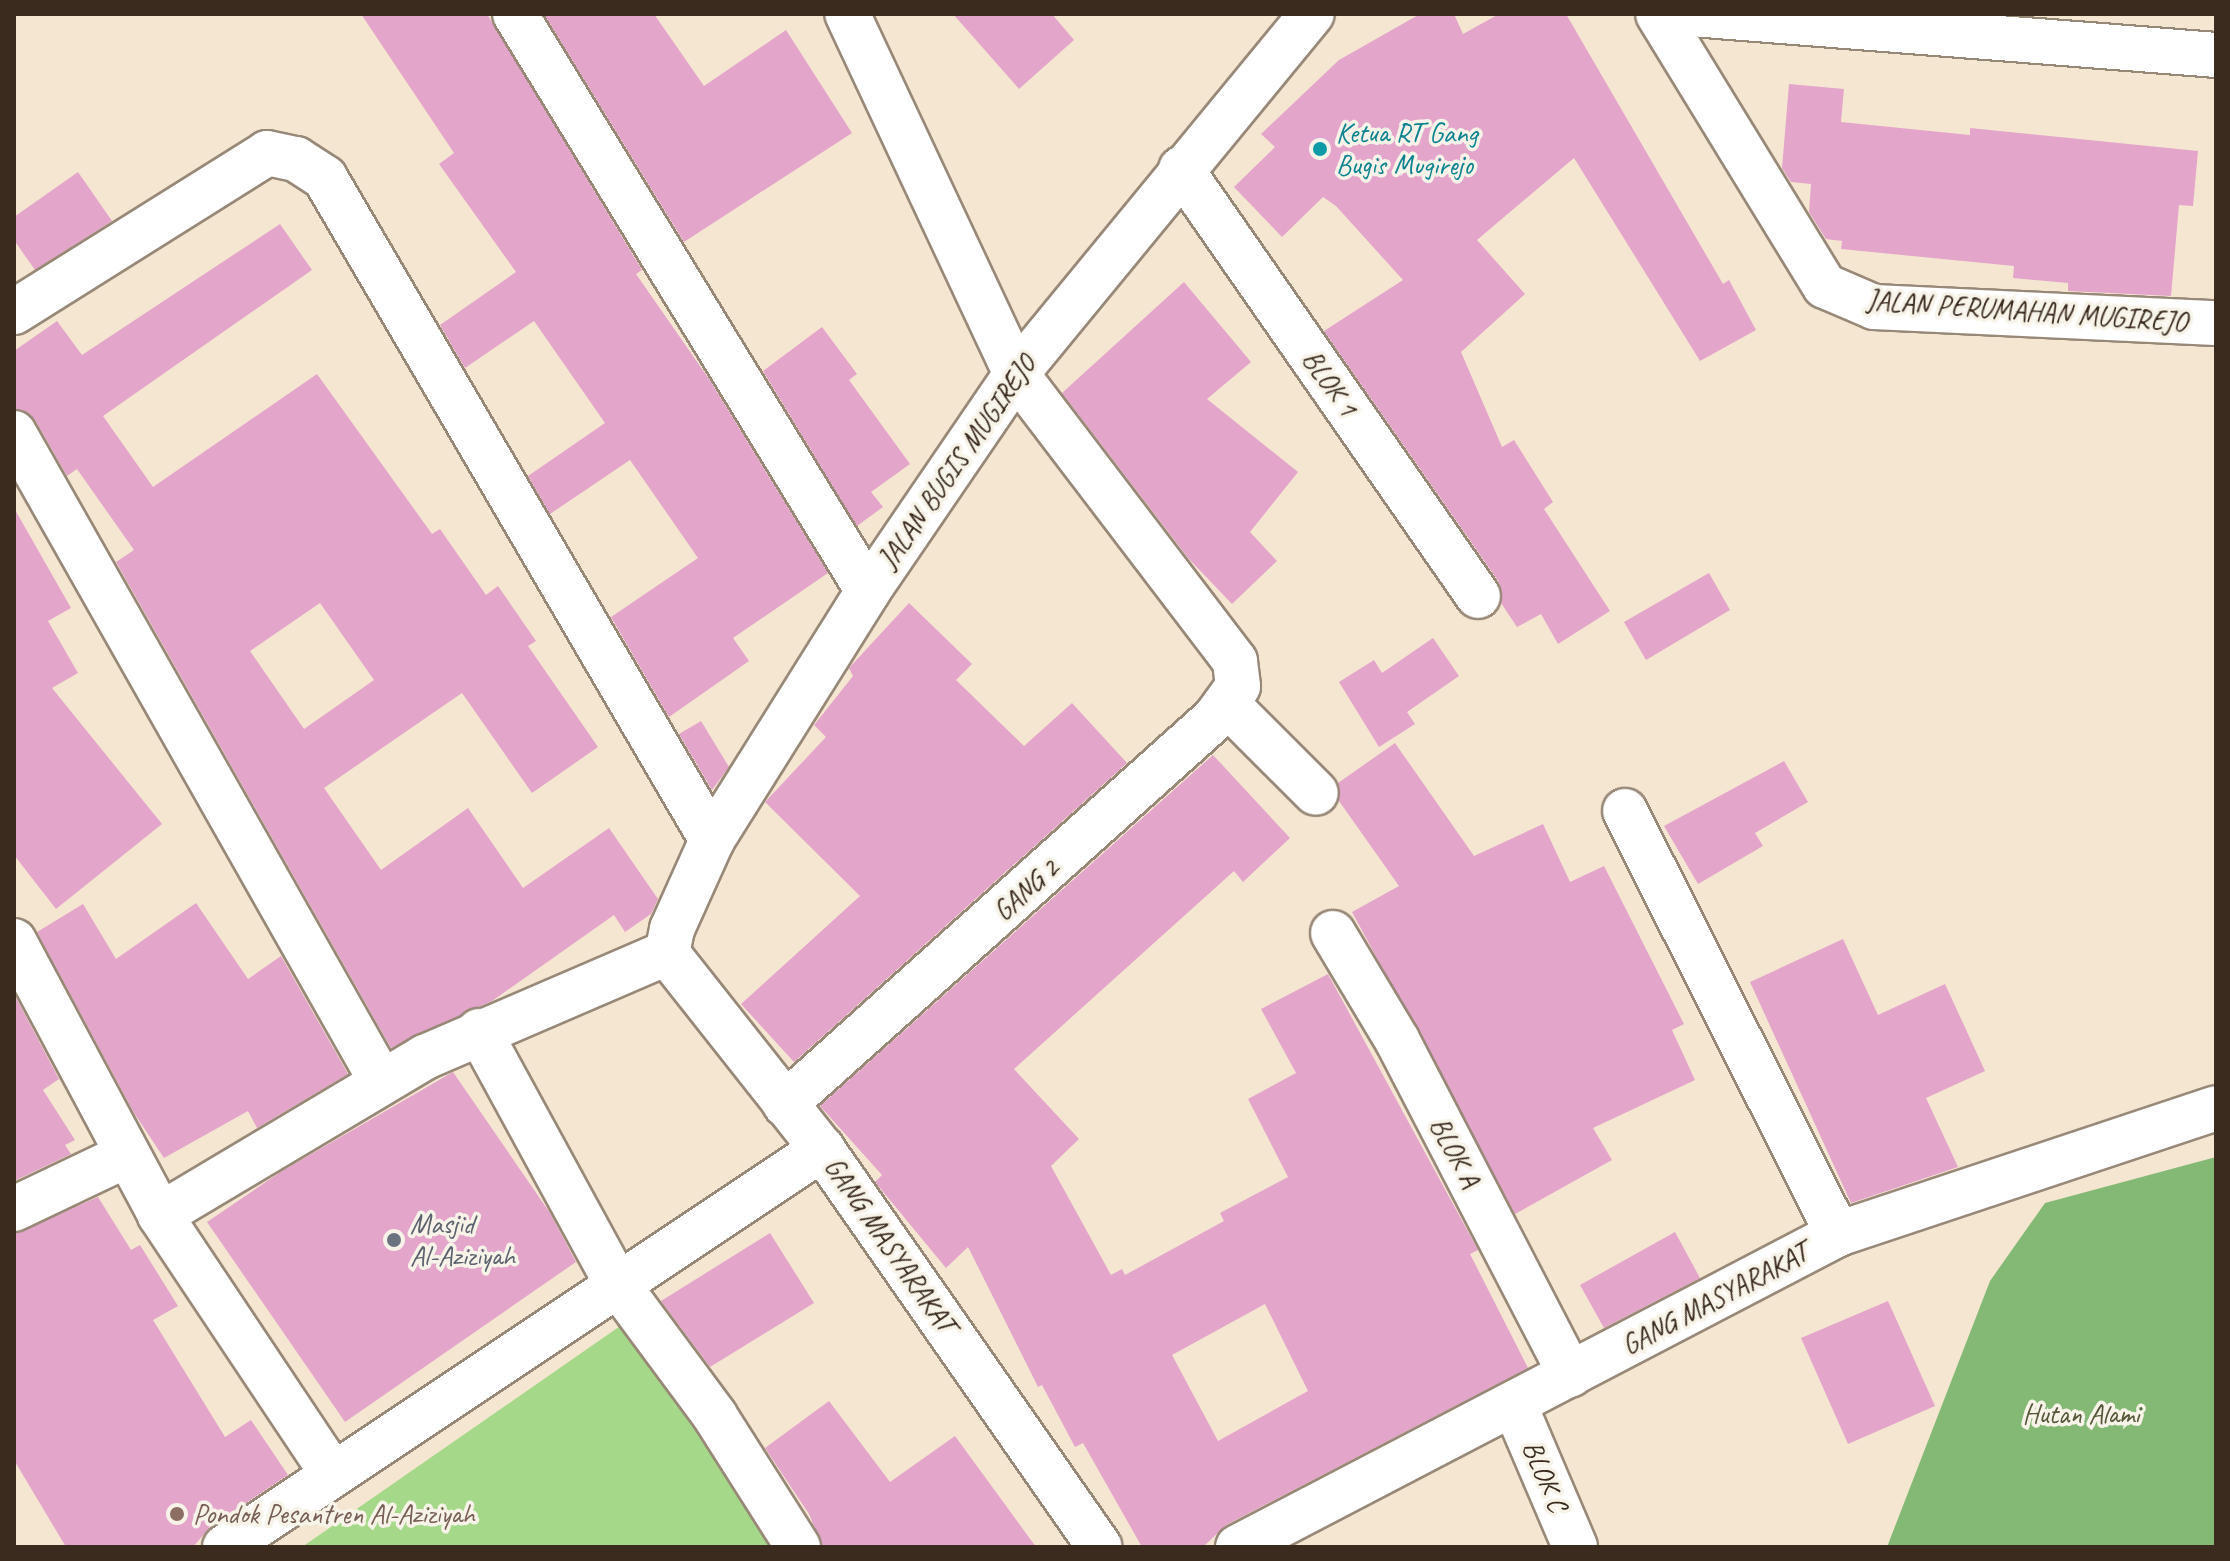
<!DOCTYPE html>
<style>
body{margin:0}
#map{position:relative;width:2230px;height:1561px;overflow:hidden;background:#f5e6d1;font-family:Caveat,sans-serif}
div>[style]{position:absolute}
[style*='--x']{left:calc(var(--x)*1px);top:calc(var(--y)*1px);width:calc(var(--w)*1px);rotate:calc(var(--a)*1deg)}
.green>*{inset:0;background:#a5d989}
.forest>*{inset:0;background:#84b975}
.building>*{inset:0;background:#e4a5cb}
.roads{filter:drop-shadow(2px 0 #988878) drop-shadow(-2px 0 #988878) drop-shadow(0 2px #988878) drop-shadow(0 -2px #988878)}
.minor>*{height:44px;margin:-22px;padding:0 22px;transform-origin:22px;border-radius:22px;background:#fff}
.dots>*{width:22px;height:22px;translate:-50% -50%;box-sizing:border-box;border:4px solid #f7f3e8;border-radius:50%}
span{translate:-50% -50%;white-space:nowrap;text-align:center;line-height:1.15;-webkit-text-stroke:7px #f7f3e8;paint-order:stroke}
.culture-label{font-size:28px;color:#0d838f}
.left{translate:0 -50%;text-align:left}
.street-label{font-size:28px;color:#3b2a1e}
.worship-label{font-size:28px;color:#5b616d}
.park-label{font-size:28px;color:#565639}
.education-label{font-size:28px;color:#785e54}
.frame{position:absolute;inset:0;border:16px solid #3b2a1e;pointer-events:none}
</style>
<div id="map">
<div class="green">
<div style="clip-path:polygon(636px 1315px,798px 1547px,302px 1547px)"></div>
</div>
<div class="forest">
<div style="clip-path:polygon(2216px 1157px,2216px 1547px,1887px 1547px,1990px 1281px,2045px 1203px)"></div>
</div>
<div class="building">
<div style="clip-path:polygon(361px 14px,487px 14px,642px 270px,636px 274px,709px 379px,828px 573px,733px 638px,749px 661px,669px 717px,611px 617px,698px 558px,630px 460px,550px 514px,528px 476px,605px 423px,534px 321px,465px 368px,440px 325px,516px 272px,439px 164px,454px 153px)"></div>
<div style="clip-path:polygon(544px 14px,654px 14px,704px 86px,786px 30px,852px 133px,684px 242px)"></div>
<div style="clip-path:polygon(953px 14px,1052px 14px,1074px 40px,1019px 89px)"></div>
<div style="clip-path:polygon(1420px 14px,1454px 14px,1463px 34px,1499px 14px,1566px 14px,1723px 284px,1729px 280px,1756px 330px,1700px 361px,1574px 158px,1477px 240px,1525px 294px,1461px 352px,1502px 447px,1514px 440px,1553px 502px,1544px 509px,1610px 611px,1558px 644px,1541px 614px,1517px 627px,1501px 603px,1499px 582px,1324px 331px,1403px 280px,1336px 206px,1323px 197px,1282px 237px,1234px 187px,1275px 147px,1261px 134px,1339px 60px)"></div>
<div style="clip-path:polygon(1789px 84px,1844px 89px,1841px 122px,1970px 135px,1970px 128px,2198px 151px,2193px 206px,2179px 205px,2171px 296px,2068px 291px,2068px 283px,2013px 278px,2014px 266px,1841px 249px,1842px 241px,1826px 239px,1809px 212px,1811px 184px,1791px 182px,1782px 168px)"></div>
<div style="clip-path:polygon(78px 172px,112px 221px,35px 270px,14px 240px,14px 217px)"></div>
<div style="clip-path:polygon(evenodd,280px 224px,312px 270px,103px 416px,153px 487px,317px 374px,432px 534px,440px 529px,486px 595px,498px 586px,536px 641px,528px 646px,598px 747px,532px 793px,462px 693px,324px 788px,381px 870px,468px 808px,523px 888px,609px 828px,658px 899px,651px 914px,625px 932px,614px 915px,492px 1001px,391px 1048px,116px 562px,134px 550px,77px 469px,67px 476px,35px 420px,14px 408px,14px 351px,57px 321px,82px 355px,280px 224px,320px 603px,374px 680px,304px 729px,250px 651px,320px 603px)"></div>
<div style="clip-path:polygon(1184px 282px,1251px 362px,1207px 399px,1298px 472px,1250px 532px,1277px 561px,1232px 604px,1189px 559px,1062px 393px)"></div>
<div style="clip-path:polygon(822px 327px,857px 374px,849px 380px,910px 464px,871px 492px,883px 507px,857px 526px,763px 371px)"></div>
<div style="clip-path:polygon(14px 508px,71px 608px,48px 621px,78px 673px,52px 688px,162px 824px,56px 909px,14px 855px)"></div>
<div style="clip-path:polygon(1709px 573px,1730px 610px,1646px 660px,1624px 622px)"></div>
<div style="clip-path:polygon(909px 603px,972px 664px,956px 680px,1024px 746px,1072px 703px,1127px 763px,794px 1062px,741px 1004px,860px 896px,765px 802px,826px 737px,814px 725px,853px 676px,849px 668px)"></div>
<div style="clip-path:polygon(1433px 638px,1459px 676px,1407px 712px,1415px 724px,1379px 747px,1339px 682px,1374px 660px,1382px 673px)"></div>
<div style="clip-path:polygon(701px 721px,729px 767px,712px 790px,679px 734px)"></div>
<div style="clip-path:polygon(1395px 743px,1474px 856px,1543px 824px,1570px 882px,1604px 866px,1684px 1024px,1672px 1030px,1695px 1080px,1593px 1128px,1612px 1160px,1515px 1214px,1352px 912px,1399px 886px,1339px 801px,1338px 783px)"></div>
<div style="clip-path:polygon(evenodd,1213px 755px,1290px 838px,1243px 882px,1234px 871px,1014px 1069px,1079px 1139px,1051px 1166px,1111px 1275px,1122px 1269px,1125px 1275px,1224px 1221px,1220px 1213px,1288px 1177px,1248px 1099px,1296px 1073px,1261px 1009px,1328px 974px,1478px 1250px,1470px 1254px,1528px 1368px,1226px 1525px,1203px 1547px,1142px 1547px,1083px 1443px,1075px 1447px,1042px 1385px,1038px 1387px,968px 1247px,946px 1268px,875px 1182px,882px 1175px,820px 1106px,1213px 755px,1265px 1304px,1308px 1391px,1218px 1441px,1172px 1355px,1265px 1304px)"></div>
<div style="clip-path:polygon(1784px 761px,1808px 802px,1755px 833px,1763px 846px,1698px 884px,1664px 826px)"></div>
<div style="clip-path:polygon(196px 903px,248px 979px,281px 956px,348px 1074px,257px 1128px,248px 1111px,164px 1158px,134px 1113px,37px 932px,83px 904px,116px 959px)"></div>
<div style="clip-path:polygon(1843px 939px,1878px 1015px,1945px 984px,1985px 1071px,1926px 1098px,1958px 1167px,1851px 1203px,1750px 982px)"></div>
<div style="clip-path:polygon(14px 994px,59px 1079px,43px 1090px,75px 1140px,65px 1145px,71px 1154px,14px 1181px)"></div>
<div style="clip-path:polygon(453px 1072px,550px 1213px,576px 1262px,345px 1422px,207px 1222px,282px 1171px)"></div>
<div style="clip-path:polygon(98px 1197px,131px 1250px,140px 1245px,178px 1306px,153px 1320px,225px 1437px,251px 1420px,288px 1475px,211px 1526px,193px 1547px,66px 1547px,14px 1460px,14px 1234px)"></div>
<div style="clip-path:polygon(1675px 1232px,1700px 1278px,1604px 1328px,1580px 1285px)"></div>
<div style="clip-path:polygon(770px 1233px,814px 1303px,710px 1367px,661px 1301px)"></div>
<div style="clip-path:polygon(1888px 1301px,1935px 1406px,1848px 1444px,1801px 1338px)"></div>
<div style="clip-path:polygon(829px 1401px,890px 1482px,955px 1436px,1036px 1547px,823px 1547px,809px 1514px,765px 1448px)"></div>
</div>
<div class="roads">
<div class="minor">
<div style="--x:515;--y:14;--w:676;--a:58.54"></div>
<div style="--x:1658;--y:14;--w:319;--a:58.5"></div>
<div style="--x:1825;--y:286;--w:53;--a:23.2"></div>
<div style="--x:1874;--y:307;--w:342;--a:2.7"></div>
<div style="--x:1692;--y:14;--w:526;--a:4.47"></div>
<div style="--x:1181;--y:169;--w:520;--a:55.18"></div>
<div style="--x:14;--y:312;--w:299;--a:-32.1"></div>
<div style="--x:267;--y:153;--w:30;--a:12"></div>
<div style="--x:296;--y:159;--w:35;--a:33"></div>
<div style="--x:325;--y:178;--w:767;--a:59.69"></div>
<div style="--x:14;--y:433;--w:745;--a:60.47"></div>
<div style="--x:1228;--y:705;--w:124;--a:45"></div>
<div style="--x:1625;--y:811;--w:474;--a:63.3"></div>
<div style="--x:1333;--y:933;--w:125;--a:59.1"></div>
<div style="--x:1397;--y:1040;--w:377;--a:62.6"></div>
<div style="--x:14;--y:941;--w:310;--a:61.9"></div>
<div style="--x:160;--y:1215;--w:310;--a:56.3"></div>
<div style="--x:667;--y:953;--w:25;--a:-78"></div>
<div style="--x:672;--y:929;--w:98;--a:-65.8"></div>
<div style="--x:712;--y:840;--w:294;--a:-57.9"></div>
<div style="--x:868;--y:591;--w:263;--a:-55.7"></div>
<div style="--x:1016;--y:374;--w:466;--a:-50.6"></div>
<div style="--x:667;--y:953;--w:250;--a:51.7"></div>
<div style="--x:822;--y:1149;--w:485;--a:55.1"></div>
<div style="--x:479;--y:1031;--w:286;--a:61.4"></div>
<div style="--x:616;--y:1282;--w:167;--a:53.5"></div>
<div style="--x:715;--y:1416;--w:155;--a:57.6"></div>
<div style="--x:785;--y:1104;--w:578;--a:-41.91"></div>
<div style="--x:1215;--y:718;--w:39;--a:-54"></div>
<div style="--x:1238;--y:686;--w:25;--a:-97"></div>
<div style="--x:1235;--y:661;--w:361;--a:-127.3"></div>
<div style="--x:1016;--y:374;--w:398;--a:-115.1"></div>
<div style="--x:14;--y:1209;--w:125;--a:-25.5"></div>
<div style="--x:160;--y:1215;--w:309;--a:-30.8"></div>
<div style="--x:425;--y:1057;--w:263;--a:-23.3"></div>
<div style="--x:1515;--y:1406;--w:153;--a:66.9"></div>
<div style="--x:225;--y:1547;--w:718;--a:-33.69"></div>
<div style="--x:1238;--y:1547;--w:677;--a:-27.55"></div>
<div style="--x:1838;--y:1234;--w:398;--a:-18.4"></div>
</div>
</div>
<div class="dots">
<div style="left:1320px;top:149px;background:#0f9aa8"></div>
<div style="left:394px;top:1240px;background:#6b7280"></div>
<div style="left:177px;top:1514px;background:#8d6e63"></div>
</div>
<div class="culture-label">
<span class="left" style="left:1336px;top:149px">Ketua RT Gang<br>Bugis Mugirejo</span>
</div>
<div class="street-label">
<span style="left:2027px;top:311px;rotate:4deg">JALAN PERUMAHAN MUGIREJO</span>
<span style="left:1330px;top:383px;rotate:55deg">BLOK 1</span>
<span style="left:957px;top:462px;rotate:-55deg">JALAN BUGIS MUGIREJO</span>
<span style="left:1026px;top:890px;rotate:-42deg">GANG 2</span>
<span style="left:1455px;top:1152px;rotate:62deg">BLOK A</span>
<span style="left:890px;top:1245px;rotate:55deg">GANG MASYARAKAT</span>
<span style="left:1715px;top:1299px;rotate:-28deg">GANG MASYARAKAT</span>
<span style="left:1545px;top:1476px;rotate:67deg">BLOK C</span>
</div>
<div class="worship-label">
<span class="left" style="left:410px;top:1240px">Masjid<br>Al-Aziziyah</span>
</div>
<div class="park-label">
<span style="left:2081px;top:1414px">Hutan Alami</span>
</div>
<div class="education-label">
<span class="left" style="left:193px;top:1514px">Pondok Pesantren Al-Aziziyah</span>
</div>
<div class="frame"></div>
</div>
